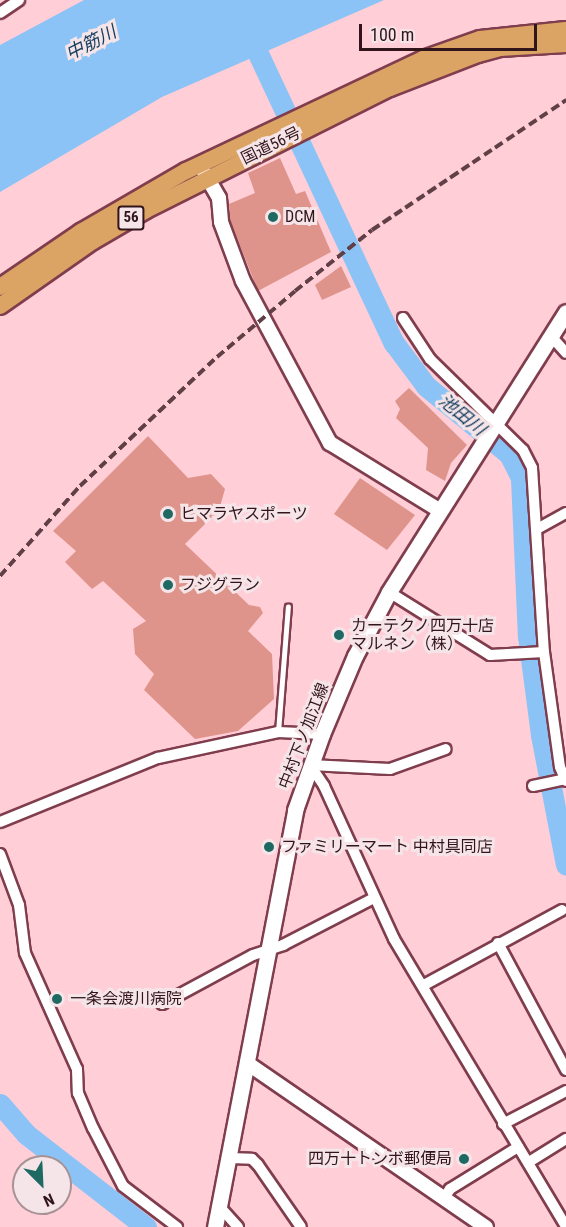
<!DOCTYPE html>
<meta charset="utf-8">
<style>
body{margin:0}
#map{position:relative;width:566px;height:1227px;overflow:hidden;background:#ffced7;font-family:"Roboto Condensed","Noto Sans JP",sans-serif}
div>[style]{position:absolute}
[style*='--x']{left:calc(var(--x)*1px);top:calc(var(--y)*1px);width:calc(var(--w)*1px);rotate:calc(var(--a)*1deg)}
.water>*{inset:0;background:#8bc3f6}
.river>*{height:21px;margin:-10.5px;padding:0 10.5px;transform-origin:10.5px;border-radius:10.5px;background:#8bc3f6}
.building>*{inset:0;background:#df948b}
.roads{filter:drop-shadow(2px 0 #7f3d4d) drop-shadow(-2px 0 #7f3d4d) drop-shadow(0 2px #7f3d4d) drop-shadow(0 -2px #7f3d4d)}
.service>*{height:5px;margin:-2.5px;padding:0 2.5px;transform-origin:2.5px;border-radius:2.5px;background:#fff}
.minor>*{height:10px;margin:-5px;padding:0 5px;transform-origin:5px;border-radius:5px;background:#fff}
.tertiary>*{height:14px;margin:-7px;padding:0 7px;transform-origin:7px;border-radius:7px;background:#fff}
.secondary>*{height:15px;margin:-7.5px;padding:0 7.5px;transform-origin:7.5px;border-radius:7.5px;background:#fff}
.trunk>*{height:16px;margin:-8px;padding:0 8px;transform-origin:8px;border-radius:8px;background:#dca464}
.rail>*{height:4px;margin-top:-2px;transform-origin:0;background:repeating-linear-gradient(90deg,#603f46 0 9px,transparent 0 13.5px)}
.dots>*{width:16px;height:16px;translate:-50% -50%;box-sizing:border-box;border:3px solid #f6e5e8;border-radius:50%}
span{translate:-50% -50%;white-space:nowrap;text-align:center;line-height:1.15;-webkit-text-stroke:6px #f6e5e8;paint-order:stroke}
.shield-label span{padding:2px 4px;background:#f6e5e8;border:2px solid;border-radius:4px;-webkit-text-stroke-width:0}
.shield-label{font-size:15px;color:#31151b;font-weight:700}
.street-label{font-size:16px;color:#31151b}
.poi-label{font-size:16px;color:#31151b}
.left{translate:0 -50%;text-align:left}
.right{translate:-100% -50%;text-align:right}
.water-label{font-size:18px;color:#133d5e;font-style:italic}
.north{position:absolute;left:12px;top:1155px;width:60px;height:60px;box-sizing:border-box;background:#f6e5e8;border:2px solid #a79296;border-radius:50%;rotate:156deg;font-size:16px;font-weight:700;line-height:24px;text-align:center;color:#31151b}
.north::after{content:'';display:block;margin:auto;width:21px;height:27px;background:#1f6963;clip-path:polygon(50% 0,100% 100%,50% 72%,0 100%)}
.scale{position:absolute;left:359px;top:24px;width:178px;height:27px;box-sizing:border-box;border:3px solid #31151b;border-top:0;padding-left:8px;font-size:18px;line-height:21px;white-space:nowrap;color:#31151b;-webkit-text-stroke:4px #f6e5e8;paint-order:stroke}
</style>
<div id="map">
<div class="water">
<div style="clip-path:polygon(84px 0,384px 0,162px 97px,0 192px,0 45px)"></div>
</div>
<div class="river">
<div style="--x:233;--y:0;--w:379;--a:64.9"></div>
<div style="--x:394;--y:343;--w:54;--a:53.3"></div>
<div style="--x:426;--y:386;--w:107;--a:39.3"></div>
<div style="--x:509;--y:454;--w:27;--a:63"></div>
<div style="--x:521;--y:478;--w:158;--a:87.5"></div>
<div style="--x:528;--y:636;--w:100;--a:82.5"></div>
<div style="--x:541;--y:735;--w:132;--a:79.1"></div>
<div style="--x:0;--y:1104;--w:40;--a:49"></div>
<div style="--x:26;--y:1134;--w:152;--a:37.8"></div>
</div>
<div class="building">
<div style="clip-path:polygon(280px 158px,296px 194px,305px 191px,331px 252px,258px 291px,230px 220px,229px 204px,255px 193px,248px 173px)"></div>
<div style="clip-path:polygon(341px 266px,351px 287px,322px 300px,315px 285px)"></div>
<div style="clip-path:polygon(409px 388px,467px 445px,451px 463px,445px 481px,426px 470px,428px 448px,396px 418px,400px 409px,395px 401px)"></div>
<div style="clip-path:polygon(148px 436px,188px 478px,211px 474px,225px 489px,219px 510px,185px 544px,249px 605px,260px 607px,263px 613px,248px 631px,272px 654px,274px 699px,238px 731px,195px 739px,144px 690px,154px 674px,135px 654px,133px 629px,146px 621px,103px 581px,92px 589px,65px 562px,76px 551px,53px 531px)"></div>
<div style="clip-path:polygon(360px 478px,415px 515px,387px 550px,334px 514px)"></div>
</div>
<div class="roads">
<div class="service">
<div style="--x:278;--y:732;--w:126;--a:-85.5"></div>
</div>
<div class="minor">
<div style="--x:0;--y:13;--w:23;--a:-34"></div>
<div style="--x:403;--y:318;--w:49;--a:56.6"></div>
<div style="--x:430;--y:359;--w:130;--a:44.4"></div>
<div style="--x:523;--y:450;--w:20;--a:63"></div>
<div style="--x:532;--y:468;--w:184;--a:86.3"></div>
<div style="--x:544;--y:652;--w:116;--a:82.1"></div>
<div style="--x:560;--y:767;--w:15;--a:67"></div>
<div style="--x:550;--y:335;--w:24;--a:48"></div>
<div style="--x:537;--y:529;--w:33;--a:-29"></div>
<div style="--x:389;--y:592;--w:119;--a:32"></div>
<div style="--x:490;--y:655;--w:54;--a:-3.2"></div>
<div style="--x:310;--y:765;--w:25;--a:56"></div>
<div style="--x:324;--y:786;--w:168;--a:65.4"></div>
<div style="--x:394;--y:939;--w:335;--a:59.1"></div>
<div style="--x:310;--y:765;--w:80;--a:2.9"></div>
<div style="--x:390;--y:769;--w:59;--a:-19.7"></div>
<div style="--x:533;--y:786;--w:33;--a:-12"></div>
<div style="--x:0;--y:822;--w:170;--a:-22.1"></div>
<div style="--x:158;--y:758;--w:123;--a:-12.2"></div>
<div style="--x:278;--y:732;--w:44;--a:2.6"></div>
<div style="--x:0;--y:854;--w:54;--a:69.6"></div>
<div style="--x:19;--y:905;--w:48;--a:82.9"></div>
<div style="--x:25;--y:953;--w:127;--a:65.9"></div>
<div style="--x:77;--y:1069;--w:24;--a:88"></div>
<div style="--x:78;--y:1093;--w:38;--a:67"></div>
<div style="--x:93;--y:1128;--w:65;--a:62.7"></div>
<div style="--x:123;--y:1186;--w:68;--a:37.2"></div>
<div style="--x:498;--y:943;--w:144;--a:61.8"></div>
<div style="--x:424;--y:985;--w:157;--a:-28.5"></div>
<div style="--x:162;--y:1004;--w:103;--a:-28.3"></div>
<div style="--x:253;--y:955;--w:32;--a:-18"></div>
<div style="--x:283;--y:945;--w:102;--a:-27.3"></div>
<div style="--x:503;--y:1124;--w:71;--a:-27.6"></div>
<div style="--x:229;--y:1158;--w:23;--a:2"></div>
<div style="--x:252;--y:1159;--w:8;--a:45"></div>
<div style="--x:258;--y:1165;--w:75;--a:55.3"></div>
<div style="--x:529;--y:1162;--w:44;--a:-31.9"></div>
<div style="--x:444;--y:1198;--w:11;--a:-56"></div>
<div style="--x:450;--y:1189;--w:80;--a:-31.7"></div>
<div style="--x:220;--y:1207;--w:27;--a:48"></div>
</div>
<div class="tertiary">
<div style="--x:204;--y:172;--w:30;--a:60"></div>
<div style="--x:219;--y:198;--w:24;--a:85"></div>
<div style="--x:221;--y:222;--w:63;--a:69.6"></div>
<div style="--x:243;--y:281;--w:184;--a:61.8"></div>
<div style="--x:330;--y:443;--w:128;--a:31.6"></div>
<div style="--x:247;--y:1063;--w:290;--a:34.5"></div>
</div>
<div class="secondary">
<div style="--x:215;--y:1227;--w:425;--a:-79.1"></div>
<div style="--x:295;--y:810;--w:81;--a:-70.4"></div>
<div style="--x:322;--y:734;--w:85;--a:-67.1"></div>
<div style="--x:355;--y:656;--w:72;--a:-62"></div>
<div style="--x:389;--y:592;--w:331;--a:-57.7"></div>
</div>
<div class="trunk">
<div style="--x:0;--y:287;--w:98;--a:-34.2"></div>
<div style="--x:81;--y:232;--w:121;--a:-30.2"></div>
<div style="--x:186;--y:171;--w:262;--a:-25.3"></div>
<div style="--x:423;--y:59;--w:60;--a:-19.3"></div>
<div style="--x:480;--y:39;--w:86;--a:-6"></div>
<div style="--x:0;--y:306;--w:113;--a:-35"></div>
<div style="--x:93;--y:241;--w:61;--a:-30.3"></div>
<div style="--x:146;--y:210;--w:273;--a:-26.6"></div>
<div style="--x:390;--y:88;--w:94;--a:-21.1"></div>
<div style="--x:478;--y:54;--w:23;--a:-15"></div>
<div style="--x:500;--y:48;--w:66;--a:-3.5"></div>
</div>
</div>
<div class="rail">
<div style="--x:0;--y:576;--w:120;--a:-48.4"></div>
<div style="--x:80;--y:486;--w:188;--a:-43.3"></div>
<div style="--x:217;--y:357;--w:102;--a:-40.2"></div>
<div style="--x:295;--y:291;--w:98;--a:-38.4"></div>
<div style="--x:372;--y:230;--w:234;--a:-33.8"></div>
</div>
<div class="dots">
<div style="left:273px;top:217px;background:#1f6963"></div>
<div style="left:168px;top:514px;background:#1f6963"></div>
<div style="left:168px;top:585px;background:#1f6963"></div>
<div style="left:339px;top:635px;background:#1f6963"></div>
<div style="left:269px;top:847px;background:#1f6963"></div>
<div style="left:57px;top:999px;background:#1f6963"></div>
<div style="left:464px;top:1159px;background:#1f6963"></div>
</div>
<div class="shield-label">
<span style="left:131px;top:218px">56</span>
</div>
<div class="street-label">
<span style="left:271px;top:146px;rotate:-26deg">国道56号</span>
<span style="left:304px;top:736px;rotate:-69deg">中村下ノ加江線</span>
</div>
<div class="poi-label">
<span class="left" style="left:285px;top:217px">DCM</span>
<span class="left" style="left:180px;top:514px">ヒマラヤスポーツ</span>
<span class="left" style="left:180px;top:585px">フジグラン</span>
<span class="left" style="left:351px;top:635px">カーテクノ四万十店<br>マルネン（株）</span>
<span class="left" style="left:281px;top:847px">ファミリーマート 中村具同店</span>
<span class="left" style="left:70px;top:999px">一条会渡川病院</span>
<span class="right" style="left:452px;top:1159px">四万十トンボ郵便局</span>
</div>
<div class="water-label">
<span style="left:91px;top:43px;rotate:-27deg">中筋川</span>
<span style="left:462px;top:415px;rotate:39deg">池田川</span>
</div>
<div class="north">N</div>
<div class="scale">100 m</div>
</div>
